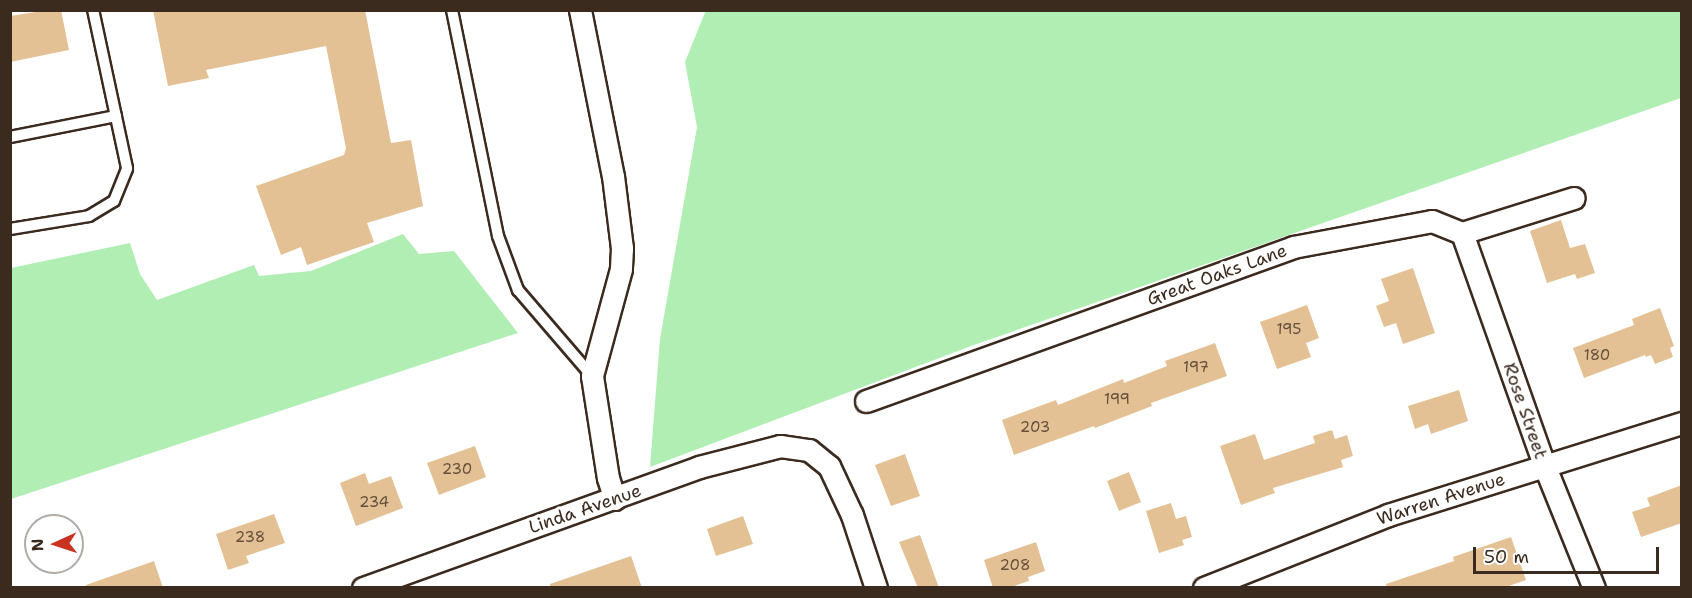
<!DOCTYPE html>
<style>
body{margin:0}
#map{position:relative;width:1692px;height:598px;overflow:hidden;background:#fff;font-family:"Shantell Sans",sans-serif}
div>[style]{position:absolute}
[style*='--x']{left:calc(var(--x)*1px);top:calc(var(--y)*1px);width:calc(var(--w)*1px);rotate:calc(var(--a)*1deg)}
.green>*{inset:0;background:#b0eeb4}
.building>*{inset:0;background:#e3c195}
.roads{filter:drop-shadow(2px 0 #3b2a1e) drop-shadow(-2px 0 #3b2a1e) drop-shadow(0 2px #3b2a1e) drop-shadow(0 -2px #3b2a1e)}
.lane>*{height:10px;margin:-5px;padding:0 5px;transform-origin:5px;border-radius:5px;background:#fff}
.street>*{height:21px;margin:-10.5px;padding:0 10.5px;transform-origin:10.5px;border-radius:10.5px;background:#fff}
span{translate:-50% -50%;white-space:nowrap;text-align:center;line-height:1.15;-webkit-text-stroke:6px #fff;paint-order:stroke}
.number-label{font-size:15px;color:#65503c}
.number-label span{-webkit-text-stroke-width:0}
.street-label{font-size:18px;color:#3b2a1e}
.frame{position:absolute;inset:0;border:12px solid #3b2a1e;pointer-events:none}
.north{position:absolute;left:24px;top:514px;width:60px;height:60px;box-sizing:border-box;background:#fff;border:2px solid #b1aaa5;border-radius:50%;rotate:267deg;font-size:16px;font-weight:700;line-height:24px;text-align:center;color:#3b2a1e}
.north::after{content:'';display:block;margin:auto;width:21px;height:27px;background:#c8321e;clip-path:polygon(50% 0,100% 100%,50% 72%,0 100%)}
.scale{position:absolute;left:1473px;top:547px;width:186px;height:27px;box-sizing:border-box;border:3px solid #3b2a1e;border-top:0;padding-left:8px;font-size:18px;line-height:21px;white-space:nowrap;color:#3b2a1e;-webkit-text-stroke:4px #fff;paint-order:stroke}
</style>
<div id="map">
<div class="green">
<div style="clip-path:polygon(706px 10px,1681px 11px,1681px 98px,974px 345px,650px 467px,660px 339px,697px 127px,685px 62px)"></div>
<div style="clip-path:polygon(403px 234px,419px 254px,454px 251px,518px 333px,11px 499px,11px 268px,130px 243px,140px 274px,157px 300px,254px 265px,259px 276px,311px 271px)"></div>
</div>
<div class="building">
<div style="clip-path:polygon(49px 10px,61px 10px,69px 50px,10px 62px,10px 16px)"></div>
<div style="clip-path:polygon(153px 10px,365px 10px,391px 143px,411px 140px,423px 206px,367px 223px,374px 242px,307px 265px,301px 247px,281px 255px,256px 186px,344px 155px,346px 148px,326px 46px,206px 70px,209px 78px,168px 86px)"></div>
<div style="clip-path:polygon(1561px 220px,1570px 248px,1585px 244px,1595px 273px,1577px 279px,1575px 274px,1547px 283px,1530px 231px)"></div>
<div style="clip-path:polygon(1413px 268px,1435px 333px,1403px 344px,1396px 323px,1384px 327px,1376px 306px,1389px 301px,1381px 279px)"></div>
<div style="clip-path:polygon(1307px 305px,1319px 338px,1306px 343px,1311px 357px,1277px 369px,1260px 322px)"></div>
<div style="clip-path:polygon(1660px 308px,1674px 346px,1670px 348px,1673px 357px,1655px 364px,1651px 355px,1646px 357px,1645px 355px,1584px 378px,1573px 348px,1634px 325px,1632px 319px)"></div>
<div style="clip-path:polygon(1215px 343px,1227px 376px,1151px 403px,1152px 406px,1095px 428px,1094px 426px,1014px 455px,1002px 420px,1056px 400px,1058px 405px,1123px 379px,1124px 383px,1167px 366px,1165px 361px)"></div>
<div style="clip-path:polygon(1459px 390px,1468px 421px,1431px 434px,1428px 424px,1415px 429px,1408px 406px)"></div>
<div style="clip-path:polygon(1332px 430px,1335px 439px,1347px 435px,1353px 456px,1341px 460px,1343px 467px,1273px 488px,1275px 493px,1241px 505px,1220px 446px,1255px 434px,1264px 460px,1315px 443px,1313px 436px)"></div>
<div style="clip-path:polygon(475px 446px,486px 477px,439px 495px,427px 463px)"></div>
<div style="clip-path:polygon(905px 454px,920px 496px,891px 506px,875px 465px)"></div>
<div style="clip-path:polygon(1129px 472px,1141px 502px,1119px 511px,1107px 481px)"></div>
<div style="clip-path:polygon(365px 473px,369px 484px,391px 476px,403px 508px,356px 526px,340px 483px)"></div>
<div style="clip-path:polygon(1682px 485px,1682px 523px,1641px 537px,1632px 512px,1650px 506px,1647px 498px)"></div>
<div style="clip-path:polygon(1171px 503px,1176px 519px,1186px 516px,1192px 537px,1182px 540px,1184px 545px,1159px 553px,1146px 511px)"></div>
<div style="clip-path:polygon(274px 514px,285px 543px,246px 556px,249px 563px,228px 570px,216px 534px)"></div>
<div style="clip-path:polygon(743px 516px,753px 544px,716px 556px,707px 529px)"></div>
<div style="clip-path:polygon(920px 535px,939px 588px,918px 588px,899px 542px)"></div>
<div style="clip-path:polygon(1511px 537px,1526px 580px,1503px 588px,1387px 588px,1386px 584px,1454px 561px,1453px 557px)"></div>
<div style="clip-path:polygon(1036px 542px,1045px 571px,1028px 577px,1029px 581px,1008px 588px,993px 588px,984px 560px)"></div>
<div style="clip-path:polygon(631px 556px,642px 588px,550px 588px,550px 584px)"></div>
<div style="clip-path:polygon(154px 561px,163px 588px,86px 588px,86px 585px)"></div>
</div>
<div class="roads">
<div class="lane">
<div style="--x:452;--y:10;--w:231;--a:78.5"></div>
<div style="--x:498;--y:236;--w:58;--a:69.7"></div>
<div style="--x:518;--y:290;--w:113;--a:49.3"></div>
<div style="--x:10;--y:137;--w:108;--a:-11.2"></div>
<div style="--x:10;--y:229;--w:80;--a:-9.3"></div>
<div style="--x:89;--y:216;--w:29;--a:-31"></div>
<div style="--x:114;--y:201;--w:35;--a:-68"></div>
<div style="--x:127;--y:168;--w:162;--a:-102.1"></div>
</div>
<div class="street">
<div style="--x:580;--y:10;--w:169;--a:78.8"></div>
<div style="--x:613;--y:176;--w:73;--a:82.9"></div>
<div style="--x:622;--y:248;--w:21;--a:93"></div>
<div style="--x:621;--y:269;--w:111;--a:105.2"></div>
<div style="--x:592;--y:376;--w:103;--a:81.1"></div>
<div style="--x:608;--y:478;--w:22;--a:72"></div>
<div style="--x:1462;--y:233;--w:248;--a:70.5"></div>
<div style="--x:1545;--y:467;--w:131;--a:68"></div>
<div style="--x:866;--y:401;--w:454;--a:-19.8"></div>
<div style="--x:1293;--y:247;--w:141;--a:-10.6"></div>
<div style="--x:1432;--y:221;--w:32;--a:22"></div>
<div style="--x:1462;--y:233;--w:117;--a:-17.4"></div>
<div style="--x:363;--y:588;--w:357;--a:-19.8"></div>
<div style="--x:699;--y:467;--w:84;--a:-14.5"></div>
<div style="--x:780;--y:446;--w:29;--a:8"></div>
<div style="--x:809;--y:450;--w:26;--a:39"></div>
<div style="--x:829;--y:466;--w:54;--a:64.9"></div>
<div style="--x:852;--y:515;--w:77;--a:71.8"></div>
<div style="--x:1204;--y:588;--w:198;--a:-21.6"></div>
<div style="--x:1388;--y:515;--w:308;--a:-17.4"></div>
</div>
</div>
<div class="number-label">
<span style="left:1289px;top:330px">195</span>
<span style="left:1597px;top:356px">180</span>
<span style="left:1196px;top:368px">197</span>
<span style="left:1117px;top:400px">199</span>
<span style="left:1035px;top:428px">203</span>
<span style="left:457px;top:470px">230</span>
<span style="left:374px;top:503px">234</span>
<span style="left:250px;top:538px">238</span>
<span style="left:1015px;top:566px">208</span>
</div>
<div class="street-label">
<span style="left:1217px;top:275px;rotate:-20deg">Great Oaks Lane</span>
<span style="left:1525px;top:411px;rotate:71deg">Rose Street</span>
<span style="left:1441px;top:499px;rotate:-18deg">Warren Avenue</span>
<span style="left:585px;top:509px;rotate:-19deg">Linda Avenue</span>
</div>
<div class="frame"></div>
<div class="north">N</div>
<div class="scale">50 m</div>
</div>
